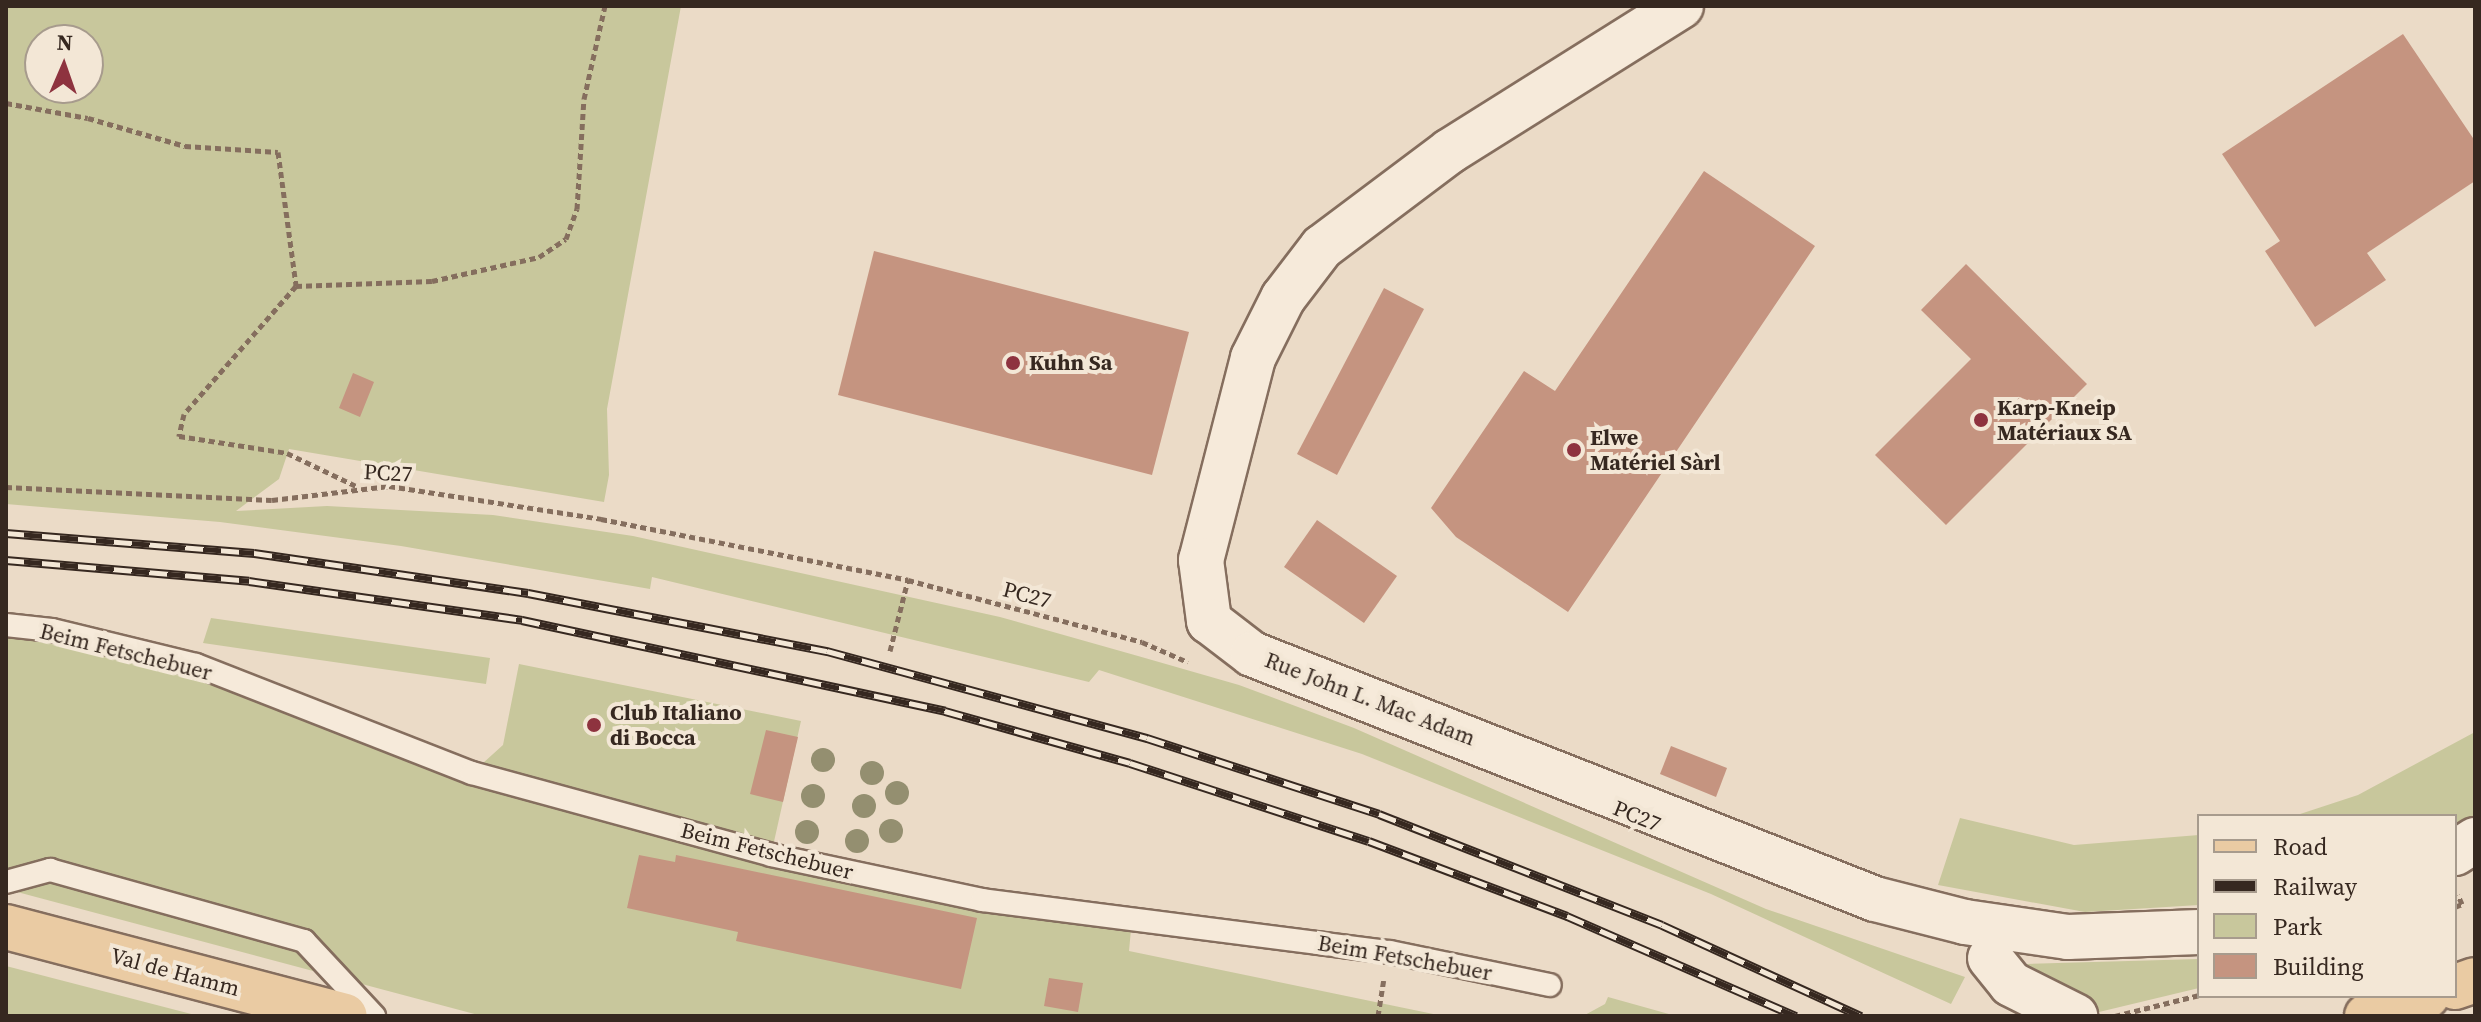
<!DOCTYPE html>
<meta charset="utf-8">
<style>
body{margin:0}
#map{position:relative;width:2481px;height:1022px;overflow:hidden;background:#ebdbc7;font-family:"Source Serif 4",serif}
div>[style]{position:absolute}
[style*='--x']{left:calc(var(--x)*1px);top:calc(var(--y)*1px);width:calc(var(--w)*1px);rotate:calc(var(--a)*1deg)}
.green>*{inset:0;background:#c8c79c}
.building>*{inset:0;background:#c59480}
.path>*{height:5px;margin-top:-2.5px;transform-origin:0;background:repeating-linear-gradient(90deg,#856e5e 0 6px,transparent 0 10px)}
.roads{filter:drop-shadow(2px 0 #856e5e) drop-shadow(-2px 0 #856e5e) drop-shadow(0 2px #856e5e) drop-shadow(0 -2px #856e5e)}
.lane>*{height:22px;margin:-11px;padding:0 11px;transform-origin:11px;border-radius:11px;background:#f6eada}
.street>*{height:44px;margin:-22px;padding:0 22px;transform-origin:22px;border-radius:22px;background:#f6eada}
.primary>*{height:44px;margin:-22px;padding:0 22px;transform-origin:22px;border-radius:22px;background:#eacba3}
.rail>*{height:9px;margin-top:-4.5px;transform-origin:0;background:repeating-linear-gradient(90deg,#f3e7d6 0 18px,#362820 0 36px);box-sizing:border-box;border-block:2px solid #362820}
.trees>*{width:24px;height:24px;margin:-12px;border-radius:50%;background:#948f70}
.dots>*{width:22px;height:22px;translate:-50% -50%;box-sizing:border-box;border:4px solid #f3e7d6;border-radius:50%}
span{translate:-50% -50%;white-space:nowrap;text-align:center;line-height:1.15;-webkit-text-stroke:8px #f3e7d6;paint-order:stroke}
.poi-label{font-size:22px;color:#362820;font-weight:700}
.left{translate:0 -50%;text-align:left}
.street-label{font-size:22px;color:#362820}
.frame{position:absolute;inset:0;border:8px solid #362820;pointer-events:none}
.legend{position:absolute;left:2197px;top:814px;width:260px;height:184px;box-sizing:border-box;background:#f3e7d6;border:2px solid #a79b8d;margin:0;padding:10px 14px;list-style:none;font-size:24px;color:#362820}
.legend li{display:flex;align-items:center;gap:16px;height:40px}
.legend b{width:40px;border:2px solid #a79b8d}
.north{position:absolute;left:24px;top:24px;width:80px;height:80px;box-sizing:border-box;background:#f3e7d6;border:2px solid #a79b8d;border-radius:50%;rotate:2deg;font-size:22px;font-weight:700;line-height:32px;text-align:center;color:#362820}
.north::after{content:'';display:block;margin:auto;width:28px;height:36px;background:#8e333f;clip-path:polygon(50% 0,100% 100%,50% 72%,0 100%)}
</style>
<div id="map">
<div class="green">
<div style="clip-path:polygon(evenodd,6px 6px,681px 6px,607px 409px,609px 475px,604px 502px,289px 449px,279px 479px,236px 511px,327px 506px,493px 515px,633px 536px,1000px 617px,1138px 656px,1239px 685px,1354px 728px,1766px 909px,1965px 977px,1951px 1004px,1711px 894px,1362px 754px,1099px 670px,1089px 682px,652px 577px,650px 589px,401px 546px,220px 522px,6px 504px,6px 6px,40px 40px,88px 40px,88px 88px,40px 88px,40px 40px)"></div>
<div style="clip-path:polygon(211px 618px,490px 658px,486px 684px,203px 643px)"></div>
<div style="clip-path:polygon(6px 625px,196px 665px,472px 773px,503px 745px,519px 664px,801px 721px,771px 855px,1132px 919px,1129px 951px,1443px 1016px,482px 1016px,6px 889px)"></div>
<div style="clip-path:polygon(2475px 732px,2475px 822px,2455px 837px,2455px 816px,2294px 816px,2358px 795px)"></div>
<div style="clip-path:polygon(1960px 818px,2074px 845px,2199px 835px,2199px 905px,2085px 912px,1938px 885px)"></div>
<div style="clip-path:polygon(2199px 959px,2199px 988px,2099px 1012px,2035px 981px,2027px 964px)"></div>
<div style="clip-path:polygon(6px 966px,199px 1016px,6px 1016px)"></div>
<div style="clip-path:polygon(1608px 997px,1676px 1016px,1583px 1016px,1605px 1004px)"></div>
</div>
<div class="building">
<div style="clip-path:polygon(2403px 34px,2475px 141px,2475px 181px,2367px 253px,2386px 280px,2315px 327px,2265px 251px,2280px 241px,2222px 154px)"></div>
<div style="clip-path:polygon(1704px 171px,1815px 246px,1568px 612px,1456px 537px,1431px 508px,1524px 371px,1555px 391px)"></div>
<div style="clip-path:polygon(874px 251px,1189px 332px,1152px 475px,838px 395px)"></div>
<div style="clip-path:polygon(1966px 264px,2087px 384px,1946px 525px,1875px 455px,1971px 359px,1921px 310px)"></div>
<div style="clip-path:polygon(1384px 288px,1424px 309px,1337px 475px,1297px 454px)"></div>
<div style="clip-path:polygon(353px 373px,374px 382px,360px 417px,339px 408px)"></div>
<div style="clip-path:polygon(1317px 520px,1397px 576px,1364px 623px,1284px 567px)"></div>
<div style="clip-path:polygon(766px 730px,798px 737px,783px 802px,750px 794px)"></div>
<div style="clip-path:polygon(1671px 746px,1727px 768px,1716px 797px,1660px 774px)"></div>
<div style="clip-path:polygon(639px 855px,675px 862px,676px 855px,977px 918px,961px 989px,736px 941px,738px 932px,627px 908px)"></div>
<div style="clip-path:polygon(1049px 978px,1083px 983px,1078px 1012px,1044px 1006px)"></div>
</div>
<div class="path">
<div style="--x:6;--y:103;--w:83;--a:10.4"></div>
<div style="--x:88;--y:118;--w:101;--a:16.1"></div>
<div style="--x:185;--y:146;--w:93;--a:3.7"></div>
<div style="--x:278;--y:152;--w:135;--a:82.3"></div>
<div style="--x:296;--y:286;--w:136;--a:-2.1"></div>
<div style="--x:432;--y:281;--w:110;--a:-12.6"></div>
<div style="--x:539;--y:257;--w:32;--a:-34"></div>
<div style="--x:566;--y:239;--w:32;--a:-70"></div>
<div style="--x:577;--y:209;--w:110;--a:-86.4"></div>
<div style="--x:584;--y:99;--w:95;--a:-77.3"></div>
<div style="--x:296;--y:286;--w:170;--a:131.2"></div>
<div style="--x:184;--y:414;--w:23;--a:103"></div>
<div style="--x:179;--y:436;--w:109;--a:8.9"></div>
<div style="--x:287;--y:453;--w:76;--a:25.6"></div>
<div style="--x:6;--y:487;--w:266;--a:2.8"></div>
<div style="--x:272;--y:500;--w:118;--a:-6.8"></div>
<div style="--x:389;--y:486;--w:215;--a:8.8"></div>
<div style="--x:601;--y:519;--w:313;--a:11.2"></div>
<div style="--x:908;--y:580;--w:242;--a:14.8"></div>
<div style="--x:1142;--y:642;--w:50;--a:23.5"></div>
<div style="--x:890;--y:651;--w:73;--a:-75.8"></div>
<div style="--x:2455;--y:907;--w:8;--a:-23"></div>
<div style="--x:2462;--y:904;--w:10;--a:-114"></div>
<div style="--x:1378;--y:1016;--w:36;--a:-81"></div>
<div style="--x:2115;--y:1016;--w:87;--a:-14"></div>
</div>
<div class="roads">
<div class="lane">
<div style="--x:6;--y:625;--w:46;--a:6.2"></div>
<div style="--x:52;--y:630;--w:148;--a:13.7"></div>
<div style="--x:196;--y:665;--w:296;--a:21.4"></div>
<div style="--x:472;--y:773;--w:310;--a:15.3"></div>
<div style="--x:771;--y:855;--w:216;--a:12"></div>
<div style="--x:982;--y:900;--w:411;--a:7.3"></div>
<div style="--x:1390;--y:952;--w:163;--a:11.7"></div>
<div style="--x:6;--y:882;--w:46;--a:-15.3"></div>
<div style="--x:50;--y:870;--w:264;--a:15.6"></div>
<div style="--x:304;--y:941;--w:103;--a:47"></div>
</div>
<div class="street">
<div style="--x:1681;--y:6;--w:273;--a:147.9"></div>
<div style="--x:1450;--y:151;--w:160;--a:143.1"></div>
<div style="--x:1322;--y:247;--w:64;--a:127.4"></div>
<div style="--x:1283;--y:298;--w:67;--a:116.6"></div>
<div style="--x:1253;--y:358;--w:209;--a:104.4"></div>
<div style="--x:1201;--y:560;--w:62;--a:82.5"></div>
<div style="--x:1209;--y:621;--w:54;--a:37.5"></div>
<div style="--x:1252;--y:654;--w:669;--a:21.47"></div>
<div style="--x:1875;--y:899;--w:93;--a:14.3"></div>
<div style="--x:1965;--y:922;--w:104;--a:8.3"></div>
<div style="--x:2068;--y:937;--w:131;--a:-2.2"></div>
<div style="--x:2455;--y:853;--w:24;--a:-33"></div>
<div style="--x:1990;--y:958;--w:33;--a:51"></div>
<div style="--x:2011;--y:984;--w:72;--a:26.6"></div>
</div>
<div class="primary">
<div style="--x:6;--y:927;--w:350;--a:14.7"></div>
<div style="--x:2455;--y:987;--w:21;--a:-19"></div>
<div style="--x:2367;--y:1016;--w:63;--a:-18.4"></div>
</div>
</div>
<div class="rail">
<div style="--x:6;--y:533;--w:249;--a:4.6"></div>
<div style="--x:254;--y:553;--w:277;--a:8.3"></div>
<div style="--x:528;--y:593;--w:305;--a:11"></div>
<div style="--x:827;--y:651;--w:332;--a:15.2"></div>
<div style="--x:1147;--y:738;--w:244;--a:18.1"></div>
<div style="--x:1379;--y:814;--w:304;--a:21.4"></div>
<div style="--x:1662;--y:925;--w:219;--a:24.6"></div>
<div style="--x:6;--y:560;--w:244;--a:4.9"></div>
<div style="--x:249;--y:581;--w:276;--a:8.1"></div>
<div style="--x:522;--y:620;--w:433;--a:12.1"></div>
<div style="--x:945;--y:711;--w:192;--a:15.7"></div>
<div style="--x:1130;--y:763;--w:251;--a:18.1"></div>
<div style="--x:1369;--y:841;--w:212;--a:20.7"></div>
<div style="--x:1567;--y:916;--w:250;--a:23.6"></div>
</div>
<div class="trees">
<div style="left:823px;top:760px"></div>
<div style="left:872px;top:773px"></div>
<div style="left:897px;top:793px"></div>
<div style="left:813px;top:796px"></div>
<div style="left:864px;top:806px"></div>
<div style="left:891px;top:831px"></div>
<div style="left:807px;top:832px"></div>
<div style="left:857px;top:841px"></div>
</div>
<div class="dots">
<div style="left:1013px;top:363px;background:#8e333f"></div>
<div style="left:1981px;top:420px;background:#8e333f"></div>
<div style="left:1574px;top:450px;background:#8e333f"></div>
<div style="left:594px;top:725px;background:#8e333f"></div>
</div>
<div class="poi-label">
<span class="left" style="left:1029px;top:363px">Kuhn Sa</span>
<span class="left" style="left:1997px;top:420px">Karp-Kneip<br>Matériaux SA</span>
<span class="left" style="left:1590px;top:450px">Elwe<br>Matériel Sàrl</span>
<span class="left" style="left:610px;top:725px">Club Italiano<br>di Bocca</span>
</div>
<div class="street-label">
<span style="left:388px;top:473px;rotate:3deg">PC27</span>
<span style="left:1027px;top:595px;rotate:15deg">PC27</span>
<span style="left:126px;top:652px;rotate:14deg">Beim Fetschebuer</span>
<span style="left:1370px;top:699px;rotate:21deg">Rue John L. Mac Adam</span>
<span style="left:1637px;top:816px;rotate:22deg">PC27</span>
<span style="left:767px;top:851px;rotate:14deg">Beim Fetschebuer</span>
<span style="left:1405px;top:958px;rotate:10deg">Beim Fetschebuer</span>
<span style="left:175px;top:972px;rotate:15deg">Val de Hamm</span>
</div>
<div class="frame"></div>
<ul class="legend">
<li><b style="height:10px;background:#eacba3"></b>Road</li>
<li><b style="height:10px;background:#362820"></b>Railway</li>
<li><b style="height:22px;background:#c8c79c"></b>Park</li>
<li><b style="height:22px;background:#c59480"></b>Building</li>
</ul>
<div class="north">N</div>
</div>
